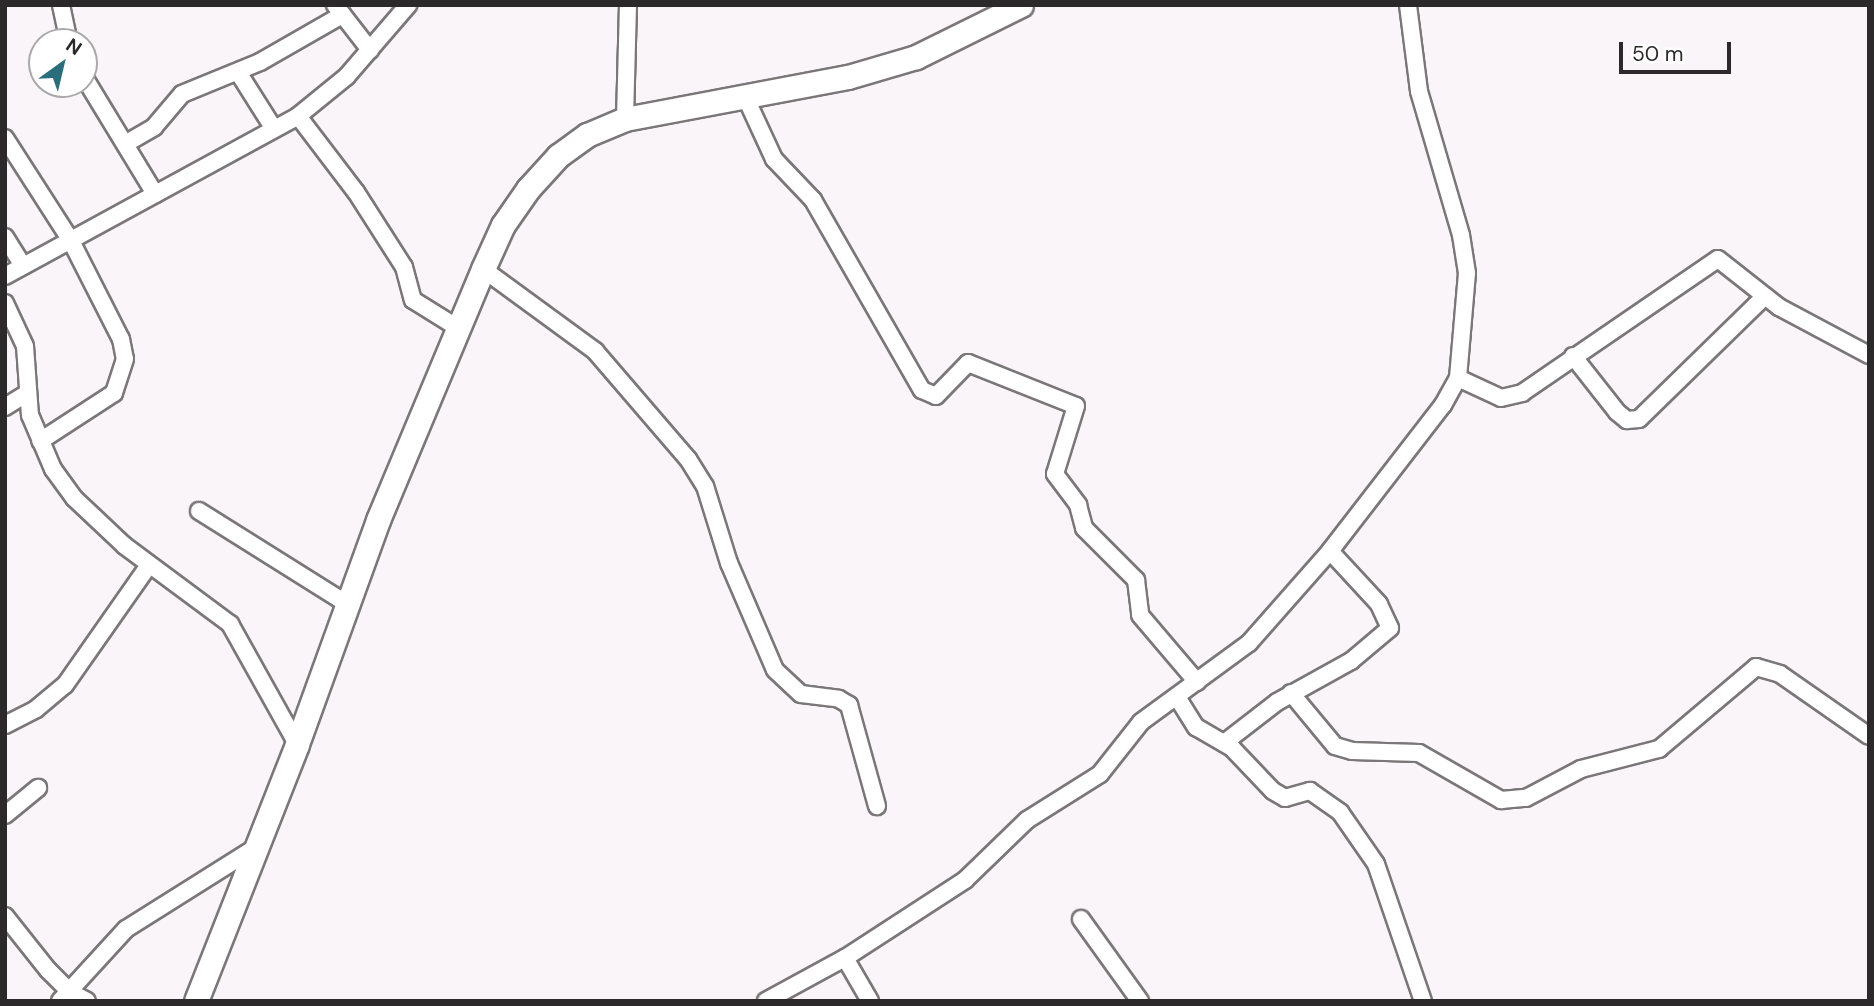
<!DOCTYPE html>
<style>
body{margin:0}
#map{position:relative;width:1874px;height:1006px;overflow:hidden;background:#faf5f8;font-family:"DM Sans",sans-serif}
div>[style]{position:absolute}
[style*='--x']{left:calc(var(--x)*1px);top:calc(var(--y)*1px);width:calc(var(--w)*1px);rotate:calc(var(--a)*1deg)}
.roads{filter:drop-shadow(2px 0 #7b7779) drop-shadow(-2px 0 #7b7779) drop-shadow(0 2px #7b7779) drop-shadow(0 -2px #7b7779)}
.minor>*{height:16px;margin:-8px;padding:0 8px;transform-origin:8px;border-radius:8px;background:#fff}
.highway>*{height:23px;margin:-11.5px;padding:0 11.5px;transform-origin:11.5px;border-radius:11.5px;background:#fff}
span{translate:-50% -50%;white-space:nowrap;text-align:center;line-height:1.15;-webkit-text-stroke:7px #fff;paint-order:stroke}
.frame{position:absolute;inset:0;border:7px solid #2b292a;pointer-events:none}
.north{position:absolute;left:28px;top:28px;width:70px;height:70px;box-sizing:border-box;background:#fff;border:2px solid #aaa9aa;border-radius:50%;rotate:34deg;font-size:19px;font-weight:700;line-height:28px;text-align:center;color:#2b292a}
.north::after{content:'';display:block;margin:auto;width:24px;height:32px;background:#286e7c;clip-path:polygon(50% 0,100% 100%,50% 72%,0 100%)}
.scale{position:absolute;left:1619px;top:42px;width:112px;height:32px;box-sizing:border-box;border:4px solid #2b292a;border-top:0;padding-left:9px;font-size:21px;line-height:24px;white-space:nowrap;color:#2b292a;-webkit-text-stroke:5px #fff;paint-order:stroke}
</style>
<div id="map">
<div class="roads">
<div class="minor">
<div style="--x:61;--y:5;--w:38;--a:78"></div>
<div style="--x:335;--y:5;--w:57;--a:52.1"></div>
<div style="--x:238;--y:72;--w:67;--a:57.7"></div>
<div style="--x:84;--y:77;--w:137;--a:58.7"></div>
<div style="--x:744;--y:94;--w:72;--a:65.2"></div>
<div style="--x:774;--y:159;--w:57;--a:46.4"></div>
<div style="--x:813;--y:200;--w:219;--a:60.2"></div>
<div style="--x:922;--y:390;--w:15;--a:23"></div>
<div style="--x:936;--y:396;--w:46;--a:-45.9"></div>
<div style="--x:968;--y:363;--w:116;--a:21.7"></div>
<div style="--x:1076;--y:406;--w:71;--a:107.2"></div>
<div style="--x:1055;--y:474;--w:39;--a:53"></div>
<div style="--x:1078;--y:505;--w:24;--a:75"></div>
<div style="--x:1084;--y:528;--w:74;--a:45"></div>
<div style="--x:1136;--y:580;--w:35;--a:83"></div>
<div style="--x:1140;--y:615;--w:88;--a:49.6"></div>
<div style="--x:298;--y:116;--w:96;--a:52.7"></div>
<div style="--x:356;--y:192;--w:89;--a:57.4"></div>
<div style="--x:404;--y:267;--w:34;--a:75"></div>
<div style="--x:413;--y:300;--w:53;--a:31.9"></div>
<div style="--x:625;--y:119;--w:114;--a:-88.5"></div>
<div style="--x:5;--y:138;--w:122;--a:57.3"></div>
<div style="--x:71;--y:241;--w:110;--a:63"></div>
<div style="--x:121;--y:339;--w:20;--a:79"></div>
<div style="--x:125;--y:359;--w:36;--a:108"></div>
<div style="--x:114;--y:393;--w:88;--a:147"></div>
<div style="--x:125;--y:144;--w:34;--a:-30"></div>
<div style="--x:154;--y:127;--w:43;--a:-49.7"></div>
<div style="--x:182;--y:94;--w:84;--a:-22.3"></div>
<div style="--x:260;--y:62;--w:95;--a:-29.8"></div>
<div style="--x:5;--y:237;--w:34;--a:58"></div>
<div style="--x:483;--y:269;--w:139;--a:36.2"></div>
<div style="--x:595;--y:351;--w:143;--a:49.3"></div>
<div style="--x:688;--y:459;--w:32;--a:58"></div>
<div style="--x:705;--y:486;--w:81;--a:72.7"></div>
<div style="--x:729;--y:563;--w:116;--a:66.7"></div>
<div style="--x:775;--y:670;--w:35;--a:43"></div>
<div style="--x:801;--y:694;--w:38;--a:7"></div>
<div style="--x:839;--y:699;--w:12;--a:31"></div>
<div style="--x:849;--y:705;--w:105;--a:74.5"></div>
<div style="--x:5;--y:276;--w:334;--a:-28.6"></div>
<div style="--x:298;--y:116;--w:63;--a:-39.2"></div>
<div style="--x:347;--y:76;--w:94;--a:-49.3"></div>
<div style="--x:5;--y:303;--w:47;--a:65.1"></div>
<div style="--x:25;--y:346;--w:69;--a:85.9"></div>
<div style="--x:30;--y:415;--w:59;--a:66.9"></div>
<div style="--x:53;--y:469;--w:36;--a:54"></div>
<div style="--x:74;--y:498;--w:70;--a:43.3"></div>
<div style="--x:125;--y:546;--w:131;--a:36.6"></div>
<div style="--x:230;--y:624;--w:137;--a:60.8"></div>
<div style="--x:1573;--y:356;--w:71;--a:51.8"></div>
<div style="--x:1617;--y:412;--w:13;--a:39"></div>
<div style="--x:1627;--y:420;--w:12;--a:-5"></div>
<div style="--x:1639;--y:419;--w:175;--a:-44.3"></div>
<div style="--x:1458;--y:378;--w:47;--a:24.9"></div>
<div style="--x:1501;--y:398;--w:22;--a:-13"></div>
<div style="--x:1522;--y:393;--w:237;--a:-34.4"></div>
<div style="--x:1718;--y:259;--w:78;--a:38.2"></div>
<div style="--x:1779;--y:307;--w:102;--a:28.1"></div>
<div style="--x:5;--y:407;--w:26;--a:-32"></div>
<div style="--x:199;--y:511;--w:175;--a:32.1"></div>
<div style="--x:1291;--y:693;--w:69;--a:50.3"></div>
<div style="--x:1335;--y:746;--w:18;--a:16"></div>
<div style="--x:1352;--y:751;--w:67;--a:1.7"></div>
<div style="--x:1419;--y:753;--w:95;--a:29.8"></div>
<div style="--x:1501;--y:800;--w:25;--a:-5"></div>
<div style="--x:1526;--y:798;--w:62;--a:-27.8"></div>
<div style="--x:1581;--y:769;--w:81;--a:-14.4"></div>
<div style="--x:1659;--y:749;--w:127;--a:-40.2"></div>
<div style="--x:1756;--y:667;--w:25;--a:16"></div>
<div style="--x:1780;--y:674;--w:108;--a:34.9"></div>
<div style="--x:1177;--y:697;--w:36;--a:58"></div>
<div style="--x:1196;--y:727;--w:42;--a:30.3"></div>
<div style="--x:1232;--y:748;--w:59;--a:46.4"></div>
<div style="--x:1273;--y:791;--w:14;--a:30"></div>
<div style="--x:1285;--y:798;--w:26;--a:-16"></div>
<div style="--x:1310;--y:791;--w:37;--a:35"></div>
<div style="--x:1340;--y:812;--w:63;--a:55.3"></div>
<div style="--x:1376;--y:864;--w:145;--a:71.1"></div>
<div style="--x:5;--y:725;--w:35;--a:-27"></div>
<div style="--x:36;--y:709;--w:38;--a:-40"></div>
<div style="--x:65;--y:685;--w:146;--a:-55"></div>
<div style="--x:1224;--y:743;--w:67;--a:-37.7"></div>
<div style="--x:1277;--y:702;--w:85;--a:-29"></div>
<div style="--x:1351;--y:661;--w:51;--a:-40.2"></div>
<div style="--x:1390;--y:628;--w:26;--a:-115"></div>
<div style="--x:1379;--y:604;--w:72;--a:-132.8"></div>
<div style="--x:5;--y:815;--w:43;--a:-39.3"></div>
<div style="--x:5;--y:916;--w:69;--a:51.5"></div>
<div style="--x:48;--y:970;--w:31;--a:45"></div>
<div style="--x:70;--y:992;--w:19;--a:28"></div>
<div style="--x:1081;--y:919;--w:101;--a:54.3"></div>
<div style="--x:845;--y:958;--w:50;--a:59.8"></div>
<div style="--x:60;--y:1001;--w:98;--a:-47.5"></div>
<div style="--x:126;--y:929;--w:154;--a:-32.2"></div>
<div style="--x:766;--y:1001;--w:90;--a:-28.6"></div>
<div style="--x:845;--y:958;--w:143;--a:-33"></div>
<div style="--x:965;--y:880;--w:86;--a:-44.1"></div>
<div style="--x:1027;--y:820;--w:86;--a:-32.2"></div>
<div style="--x:1100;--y:774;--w:66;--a:-51.7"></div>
<div style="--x:1141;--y:722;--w:134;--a:-36.2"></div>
<div style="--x:1249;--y:643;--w:123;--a:-48.6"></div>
<div style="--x:1330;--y:551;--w:185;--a:-52.3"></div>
<div style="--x:1443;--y:405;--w:31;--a:-61"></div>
<div style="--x:1458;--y:378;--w:105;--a:-85.1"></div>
<div style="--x:1467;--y:273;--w:38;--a:-99"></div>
<div style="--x:1461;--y:235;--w:150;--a:-106.3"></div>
<div style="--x:1419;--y:91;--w:87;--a:-97.3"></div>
</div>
<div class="highway">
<div style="--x:196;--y:1001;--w:276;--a:-68.5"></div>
<div style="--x:297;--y:744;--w:238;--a:-70.1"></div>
<div style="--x:378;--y:520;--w:272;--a:-67.3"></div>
<div style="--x:483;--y:269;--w:48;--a:-65.6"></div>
<div style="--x:503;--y:225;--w:44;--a:-55.2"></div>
<div style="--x:528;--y:189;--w:45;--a:-47.7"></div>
<div style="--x:558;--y:156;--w:36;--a:-36"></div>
<div style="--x:587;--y:135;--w:41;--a:-22.8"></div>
<div style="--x:625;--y:119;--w:227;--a:-10.7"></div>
<div style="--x:848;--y:77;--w:71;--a:-16.4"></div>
<div style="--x:916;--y:57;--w:117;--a:-26.3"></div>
</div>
</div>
<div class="frame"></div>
<div class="north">N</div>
<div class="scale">50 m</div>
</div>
